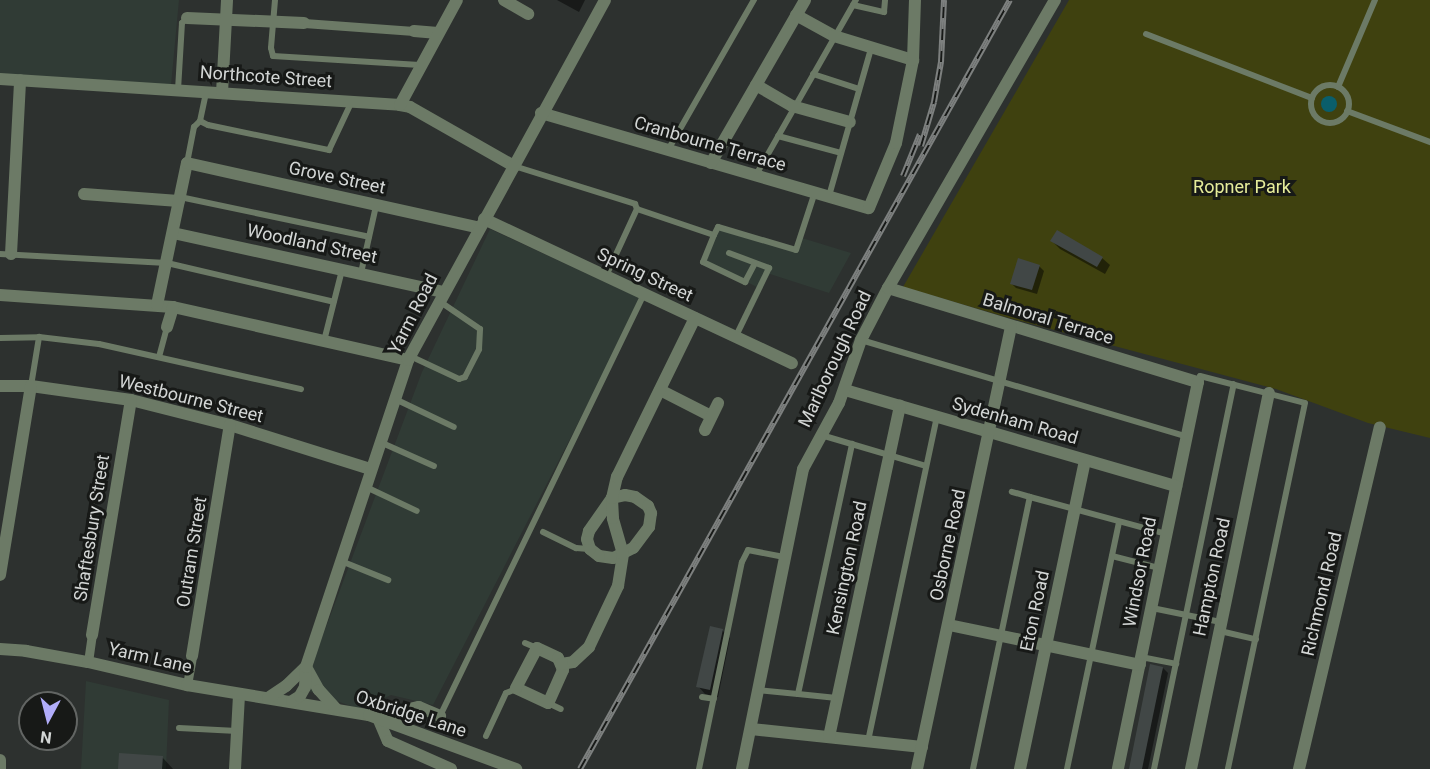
<!DOCTYPE html>
<style>
body{margin:0}
#map{position:relative;width:1430px;height:769px;overflow:hidden;background:#2d312f;font-family:Roboto,sans-serif}
div>[style]{position:absolute}
[style*='--x']{left:calc(var(--x)*1px);top:calc(var(--y)*1px);width:calc(var(--w)*1px);rotate:calc(var(--a)*1deg)}
.built>*{inset:0;background:#303b35}
.green>*{inset:0;background:#3f410f}
.water>*{inset:0;background:#0a5e6b}
.round{border-radius:50%}
.shadow>*{inset:0;background:#0007}
.building>*{inset:0;background:#414746}
.service>*{height:6px;margin:-3px;padding:0 3px;transform-origin:3px;border-radius:3px;background:#6c7a66}
.service>.ring{margin:-3px;padding:0;box-sizing:content-box;background:none;border:6px solid #6c7a66;border-radius:50%}
.pedestrian>*{height:9px;margin:-4.5px;padding:0 4.5px;transform-origin:4.5px;border-radius:4.5px;background:#6c7a66}
.minor>*{height:12px;margin:-6px;padding:0 6px;transform-origin:6px;border-radius:6px;background:#6c7a66}
.tertiary>*{height:12px;margin:-6px;padding:0 6px;transform-origin:6px;border-radius:6px;background:#6c7a66}
.rail>*{height:6px;margin-top:-3px;transform-origin:0;background:repeating-linear-gradient(90deg,#171917 0 11px,#7d807f 0 22px);box-sizing:border-box;border-block:2px solid #7d807f}
span{translate:-50% -50%;white-space:nowrap;text-align:center;line-height:1.15;-webkit-text-stroke:6px #171917;paint-order:stroke}
.street-label{font-size:18px;color:#d3d6d5}
.park-label{font-size:18px;color:#e6ec9a}
.north{position:absolute;left:18px;top:691px;width:60px;height:60px;box-sizing:border-box;background:#171917;border:2px solid #626563;border-radius:50%;rotate:187deg;font-size:16px;font-weight:700;line-height:24px;text-align:center;color:#d3d6d5}
.north::after{content:'';display:block;margin:auto;width:21px;height:27px;background:#b1adfa;clip-path:polygon(50% 0,100% 100%,50% 72%,0 100%)}
</style>
<div id="map">
<div class="built">
<div style="clip-path:polygon(0 0,179px 0,171px 85px,0 76px)"></div>
<div style="clip-path:polygon(490px 229px,642px 299px,433px 705px,391px 695px,359px 709px,306px 690px,317px 651px,422px 372px)"></div>
<div style="clip-path:polygon(718px 229px,797px 251px,802px 238px,851px 253px,829px 293px,770px 274px,761px 289px,704px 261px)"></div>
<div style="clip-path:polygon(86px 681px,169px 700px,166px 769px,81px 769px)"></div>
</div>
<div class="green">
<div style="clip-path:polygon(1069px 0,1430px 0,1430px 438px,1368px 423px,1276px 389px,1013px 319px,903px 287px)"></div>
</div>
<div class="water">
<div class="round" style="left:1321px;top:96px;width:16px;height:16px"></div>
</div>
<div class="shadow">
<div style="clip-path:polygon(557px 0,585px 0,579px 12px)"></div>
<div style="clip-path:polygon(1052px 241px,1102px 258px,1110px 265px,1105px 274px,1060px 249px)"></div>
<div style="clip-path:polygon(1039px 266px,1044px 271px,1037px 294px,1016px 288px,1012px 284px)"></div>
<div style="clip-path:polygon(722px 630px,730px 638px,718px 697px,705px 694px,698px 686px)"></div>
<div style="clip-path:polygon(1163px 668px,1168px 673px,1148px 769px,1130px 769px)"></div>
<div style="clip-path:polygon(162px 757px,173px 769px,119px 769px)"></div>
</div>
<div class="building">
<div style="clip-path:polygon(1057px 230px,1103px 257px,1097px 267px,1050px 241px)"></div>
<div style="clip-path:polygon(1018px 258px,1040px 265px,1032px 290px,1010px 284px)"></div>
<div style="clip-path:polygon(710px 626px,723px 629px,710px 690px,696px 687px)"></div>
<div style="clip-path:polygon(1150px 664px,1163px 667px,1142px 769px,1129px 769px)"></div>
<div style="clip-path:polygon(119px 753px,163px 756px,162px 769px,118px 769px)"></div>
</div>
<div class="service">
<div style="--x:275;--y:0;--w:48;--a:94.8"></div>
<div style="--x:271;--y:48;--w:8;--a:76"></div>
<div style="--x:273;--y:56;--w:147;--a:3.5"></div>
<div style="--x:853;--y:5;--w:32;--a:13"></div>
<div style="--x:884;--y:12;--w:12;--a:-85"></div>
<div style="--x:1146;--y:34;--w:178;--a:21.1"></div>
<div style="--x:813;--y:74;--w:48;--a:18.1"></div>
<div class="ring" style="left:1311px;top:85px;width:32px;height:32px"></div>
<div style="--x:1338;--y:87;--w:95;--a:-67"></div>
<div style="--x:178;--y:90;--w:67;--a:-86.6"></div>
<div style="--x:182;--y:23;--w:7;--a:-45"></div>
<div style="--x:1347;--y:111;--w:89;--a:20.5"></div>
<div style="--x:200;--y:121;--w:9;--a:27"></div>
<div style="--x:208;--y:125;--w:124;--a:11.7"></div>
<div style="--x:329;--y:150;--w:52;--a:-64.9"></div>
<div style="--x:778;--y:136;--w:65;--a:15.1"></div>
<div style="--x:668;--y:150;--w:173;--a:-60.2"></div>
<div style="--x:187;--y:163;--w:37;--a:-79"></div>
<div style="--x:194;--y:127;--w:8;--a:-45"></div>
<div style="--x:200;--y:121;--w:29;--a:-78"></div>
<div style="--x:514;--y:166;--w:127;--a:17.4"></div>
<div style="--x:635;--y:204;--w:5;--a:68"></div>
<div style="--x:756;--y:175;--w:202;--a:-60.3"></div>
<div style="--x:829;--y:196;--w:153;--a:-74.1"></div>
<div style="--x:180;--y:197;--w:193;--a:11.9"></div>
<div style="--x:714;--y:235;--w:9;--a:-63"></div>
<div style="--x:718;--y:227;--w:81;--a:16.4"></div>
<div style="--x:796;--y:250;--w:61;--a:-71.9"></div>
<div style="--x:729;--y:253;--w:43;--a:20.6"></div>
<div style="--x:769;--y:268;--w:76;--a:115.9"></div>
<div style="--x:0;--y:254;--w:167;--a:3.1"></div>
<div style="--x:167;--y:263;--w:171;--a:13.1"></div>
<div style="--x:361;--y:273;--w:69;--a:-77.4"></div>
<div style="--x:606;--y:276;--w:74;--a:-65.2"></div>
<div style="--x:637;--y:209;--w:81;--a:18.7"></div>
<div style="--x:714;--y:235;--w:29;--a:112"></div>
<div style="--x:703;--y:262;--w:47;--a:25.5"></div>
<div style="--x:745;--y:282;--w:21;--a:-62"></div>
<div style="--x:0;--y:338;--w:39;--a:-1"></div>
<div style="--x:39;--y:337;--w:60;--a:6.7"></div>
<div style="--x:99;--y:344;--w:207;--a:12.6"></div>
<div style="--x:861;--y:340;--w:339;--a:16.5"></div>
<div style="--x:324;--y:341;--w:73;--a:-75.8"></div>
<div style="--x:410;--y:356;--w:54;--a:25.1"></div>
<div style="--x:459;--y:379;--w:6;--a:-18"></div>
<div style="--x:465;--y:377;--w:31;--a:-63"></div>
<div style="--x:479;--y:349;--w:20;--a:-87"></div>
<div style="--x:480;--y:329;--w:50;--a:-145.7"></div>
<div style="--x:159;--y:357;--w:31;--a:-75"></div>
<div style="--x:1198;--y:382;--w:6;--a:-72"></div>
<div style="--x:1200;--y:376;--w:108;--a:14.4"></div>
<div style="--x:1305;--y:403;--w:374;--a:101.9"></div>
<div style="--x:31;--y:386;--w:50;--a:-80.7"></div>
<div style="--x:395;--y:399;--w:65;--a:25.4"></div>
<div style="--x:821;--y:435;--w:109;--a:16.4"></div>
<div style="--x:380;--y:442;--w:59;--a:24"></div>
<div style="--x:366;--y:487;--w:56;--a:25.2"></div>
<div style="--x:1030;--y:497;--w:141;--a:15.2"></div>
<div style="--x:543;--y:532;--w:37;--a:26"></div>
<div style="--x:576;--y:548;--w:13;--a:4"></div>
<div style="--x:1112;--y:556;--w:49;--a:14.3"></div>
<div style="--x:341;--y:561;--w:51;--a:22"></div>
<div style="--x:1152;--y:608;--w:70;--a:11.5"></div>
<div style="--x:1220;--y:631;--w:37;--a:13"></div>
<div style="--x:525;--y:643;--w:13;--a:23"></div>
<div style="--x:1141;--y:657;--w:36;--a:11"></div>
<div style="--x:758;--y:690;--w:40;--a:5.7"></div>
<div style="--x:798;--y:694;--w:256;--a:-77.8"></div>
<div style="--x:798;--y:694;--w:39;--a:6"></div>
<div style="--x:702;--y:697;--w:12;--a:9"></div>
<div style="--x:548;--y:703;--w:14;--a:25"></div>
<div style="--x:440;--y:716;--w:469;--a:-64.2"></div>
<div style="--x:179;--y:728;--w:58;--a:3"></div>
<div style="--x:486;--y:736;--w:47;--a:-65.1"></div>
<div style="--x:506;--y:693;--w:11;--a:-22"></div>
<div style="--x:868;--y:741;--w:331;--a:-78"></div>
<div style="--x:699;--y:769;--w:211;--a:-78.3"></div>
<div style="--x:742;--y:562;--w:13;--a:-63"></div>
<div style="--x:748;--y:550;--w:38;--a:11"></div>
<div style="--x:973;--y:769;--w:278;--a:-78.2"></div>
<div style="--x:1030;--y:497;--w:19;--a:-164"></div>
<div style="--x:1067;--y:769;--w:252;--a:-78.1"></div>
<div style="--x:1154;--y:769;--w:393;--a:-78.3"></div>
</div>
<div class="pedestrian">
<div style="--x:304;--y:23;--w:110;--a:4.2"></div>
<div style="--x:88;--y:662;--w:27;--a:-82"></div>
<div style="--x:187;--y:685;--w:29;--a:-80"></div>
</div>
<div class="minor">
<div style="--x:504;--y:0;--w:28;--a:30"></div>
<div style="--x:796;--y:15;--w:43;--a:28.9"></div>
<div style="--x:834;--y:36;--w:83;--a:16.9"></div>
<div style="--x:187;--y:18;--w:117;--a:2.4"></div>
<div style="--x:414;--y:31;--w:24;--a:5"></div>
<div style="--x:0;--y:79;--w:401;--a:3.7"></div>
<div style="--x:400;--y:105;--w:10;--a:11"></div>
<div style="--x:410;--y:107;--w:120;--a:29.6"></div>
<div style="--x:756;--y:85;--w:42;--a:30.3"></div>
<div style="--x:792;--y:106;--w:60;--a:15.4"></div>
<div style="--x:222;--y:93;--w:93;--a:-86.9"></div>
<div style="--x:400;--y:105;--w:119;--a:-61.5"></div>
<div style="--x:541;--y:113;--w:341;--a:16.2"></div>
<div style="--x:869;--y:208;--w:70;--a:-67.4"></div>
<div style="--x:896;--y:143;--w:85;--a:-78.4"></div>
<div style="--x:913;--y:60;--w:60;--a:-88.1"></div>
<div style="--x:711;--y:163;--w:188;--a:-60"></div>
<div style="--x:84;--y:194;--w:95;--a:4.2"></div>
<div style="--x:484;--y:219;--w:340;--a:25.1"></div>
<div style="--x:173;--y:233;--w:276;--a:12.3"></div>
<div style="--x:11;--y:254;--w:174;--a:-87"></div>
<div style="--x:888;--y:288;--w:324;--a:16.9"></div>
<div style="--x:1198;--y:382;--w:395;--a:101.7"></div>
<div style="--x:0;--y:295;--w:173;--a:4"></div>
<div style="--x:173;--y:307;--w:241;--a:12.7"></div>
<div style="--x:157;--y:305;--w:145;--a:-78.1"></div>
<div style="--x:187;--y:163;--w:299;--a:12.5"></div>
<div style="--x:167;--y:327;--w:21;--a:-73"></div>
<div style="--x:0;--y:386;--w:31;--a:0"></div>
<div style="--x:31;--y:386;--w:101;--a:8"></div>
<div style="--x:131;--y:400;--w:102;--a:14.2"></div>
<div style="--x:230;--y:425;--w:147;--a:17.4"></div>
<div style="--x:660;--y:390;--w:57;--a:27"></div>
<div style="--x:845;--y:390;--w:345;--a:16.2"></div>
<div style="--x:705;--y:430;--w:30;--a:-64"></div>
<div style="--x:625;--y:495;--w:10;--a:11"></div>
<div style="--x:635;--y:497;--w:16;--a:35"></div>
<div style="--x:648;--y:506;--w:8;--a:67"></div>
<div style="--x:651;--y:513;--w:14;--a:98"></div>
<div style="--x:649;--y:527;--w:26;--a:127"></div>
<div style="--x:633;--y:548;--w:22;--a:153"></div>
<div style="--x:613;--y:558;--w:14;--a:-172"></div>
<div style="--x:599;--y:556;--w:11;--a:-142"></div>
<div style="--x:590;--y:549;--w:10;--a:-107"></div>
<div style="--x:587;--y:539;--w:8;--a:-76"></div>
<div style="--x:589;--y:531;--w:40;--a:-55.1"></div>
<div style="--x:612;--y:498;--w:13;--a:-13"></div>
<div style="--x:0;--y:575;--w:192;--a:-80.7"></div>
<div style="--x:949;--y:625;--w:195;--a:11.8"></div>
<div style="--x:92;--y:635;--w:238;--a:-80.6"></div>
<div style="--x:537;--y:648;--w:23;--a:25"></div>
<div style="--x:558;--y:658;--w:13;--a:67"></div>
<div style="--x:563;--y:670;--w:36;--a:114"></div>
<div style="--x:548;--y:703;--w:35;--a:-155"></div>
<div style="--x:516;--y:688;--w:45;--a:-62.3"></div>
<div style="--x:192;--y:656;--w:234;--a:-80.7"></div>
<div style="--x:561;--y:664;--w:12;--a:-9"></div>
<div style="--x:573;--y:662;--w:22;--a:-43"></div>
<div style="--x:589;--y:647;--w:68;--a:-64.6"></div>
<div style="--x:618;--y:586;--w:32;--a:-81"></div>
<div style="--x:623;--y:554;--w:37;--a:-106"></div>
<div style="--x:613;--y:518;--w:20;--a:-93"></div>
<div style="--x:612;--y:498;--w:22;--a:-77"></div>
<div style="--x:617;--y:477;--w:177;--a:-63.9"></div>
<div style="--x:378;--y:718;--w:25;--a:67"></div>
<div style="--x:388;--y:741;--w:69;--a:24"></div>
<div style="--x:392;--y:723;--w:15;--a:-53"></div>
<div style="--x:401;--y:711;--w:18;--a:-13"></div>
<div style="--x:419;--y:707;--w:23;--a:23"></div>
<div style="--x:751;--y:729;--w:172;--a:6"></div>
<div style="--x:829;--y:737;--w:339;--a:-77.9"></div>
<div style="--x:0;--y:760;--w:9;--a:90"></div>
<div style="--x:235;--y:769;--w:75;--a:-86.9"></div>
<div style="--x:742;--y:769;--w:306;--a:-78.5"></div>
<div style="--x:803;--y:469;--w:75;--a:-61.4"></div>
<div style="--x:839;--y:403;--w:67;--a:-70.8"></div>
<div style="--x:861;--y:340;--w:59;--a:-62.6"></div>
<div style="--x:888;--y:288;--w:333;--a:-59.9"></div>
<div style="--x:917;--y:769;--w:452;--a:-78"></div>
<div style="--x:1020;--y:769;--w:315;--a:-78.1"></div>
<div style="--x:1191;--y:769;--w:384;--a:-78.3"></div>
<div style="--x:1299;--y:769;--w:351;--a:-76.7"></div>
</div>
<div class="tertiary">
<div style="--x:0;--y:649;--w:26;--a:4"></div>
<div style="--x:26;--y:651;--w:63;--a:10.1"></div>
<div style="--x:88;--y:662;--w:102;--a:13.1"></div>
<div style="--x:187;--y:685;--w:184;--a:9.4"></div>
<div style="--x:369;--y:715;--w:157;--a:20.2"></div>
<div style="--x:306;--y:667;--w:26;--a:61"></div>
<div style="--x:319;--y:690;--w:25;--a:48"></div>
<div style="--x:268;--y:698;--w:22;--a:-34"></div>
<div style="--x:286;--y:686;--w:28;--a:-44"></div>
<div style="--x:292;--y:701;--w:9;--a:-32"></div>
<div style="--x:300;--y:696;--w:10;--a:-61"></div>
<div style="--x:305;--y:687;--w:20;--a:-87"></div>
<div style="--x:306;--y:667;--w:324;--a:-71.6"></div>
<div style="--x:408;--y:360;--w:410;--a:-61.3"></div>
</div>
<div class="rail">
<div style="--x:921;--y:146;--w:46;--a:-73.5"></div>
<div style="--x:934;--y:102;--w:41;--a:-80.1"></div>
<div style="--x:941;--y:62;--w:62;--a:-87.2"></div>
<div style="--x:903;--y:176;--w:45;--a:-68"></div>
<div style="--x:580;--y:769;--w:881;--a:-60.79"></div>
</div>
<div class="street-label">
<span style="left:266px;top:77px;rotate:4deg">Northcote Street</span>
<span style="left:710px;top:144px;rotate:16deg">Cranbourne Terrace</span>
<span style="left:337px;top:178px;rotate:12deg">Grove Street</span>
<span style="left:312px;top:244px;rotate:12deg">Woodland Street</span>
<span style="left:645px;top:275px;rotate:25deg">Spring Street</span>
<span style="left:413px;top:314px;rotate:-63deg">Yarm Road</span>
<span style="left:1048px;top:319px;rotate:17deg">Balmoral Terrace</span>
<span style="left:835px;top:359px;rotate:-65deg">Marlborough Road</span>
<span style="left:191px;top:399px;rotate:14deg">Westbourne Street</span>
<span style="left:1015px;top:421px;rotate:16deg">Sydenham Road</span>
<span style="left:92px;top:528px;rotate:-81deg">Shaftesbury Street</span>
<span style="left:948px;top:545px;rotate:-78deg">Osborne Road</span>
<span style="left:192px;top:552px;rotate:-81deg">Outram Street</span>
<span style="left:847px;top:568px;rotate:-78deg">Kensington Road</span>
<span style="left:1140px;top:572px;rotate:-79deg">Windsor Road</span>
<span style="left:1212px;top:577px;rotate:-78deg">Hampton Road</span>
<span style="left:1322px;top:594px;rotate:-77deg">Richmond Road</span>
<span style="left:1035px;top:611px;rotate:-78deg">Eton Road</span>
<span style="left:150px;top:658px;rotate:13deg">Yarm Lane</span>
<span style="left:411px;top:714px;rotate:18deg">Oxbridge Lane</span>
</div>
<div class="park-label">
<span style="left:1242px;top:187px">Ropner Park</span>
</div>
<div class="north">N</div>
</div>
